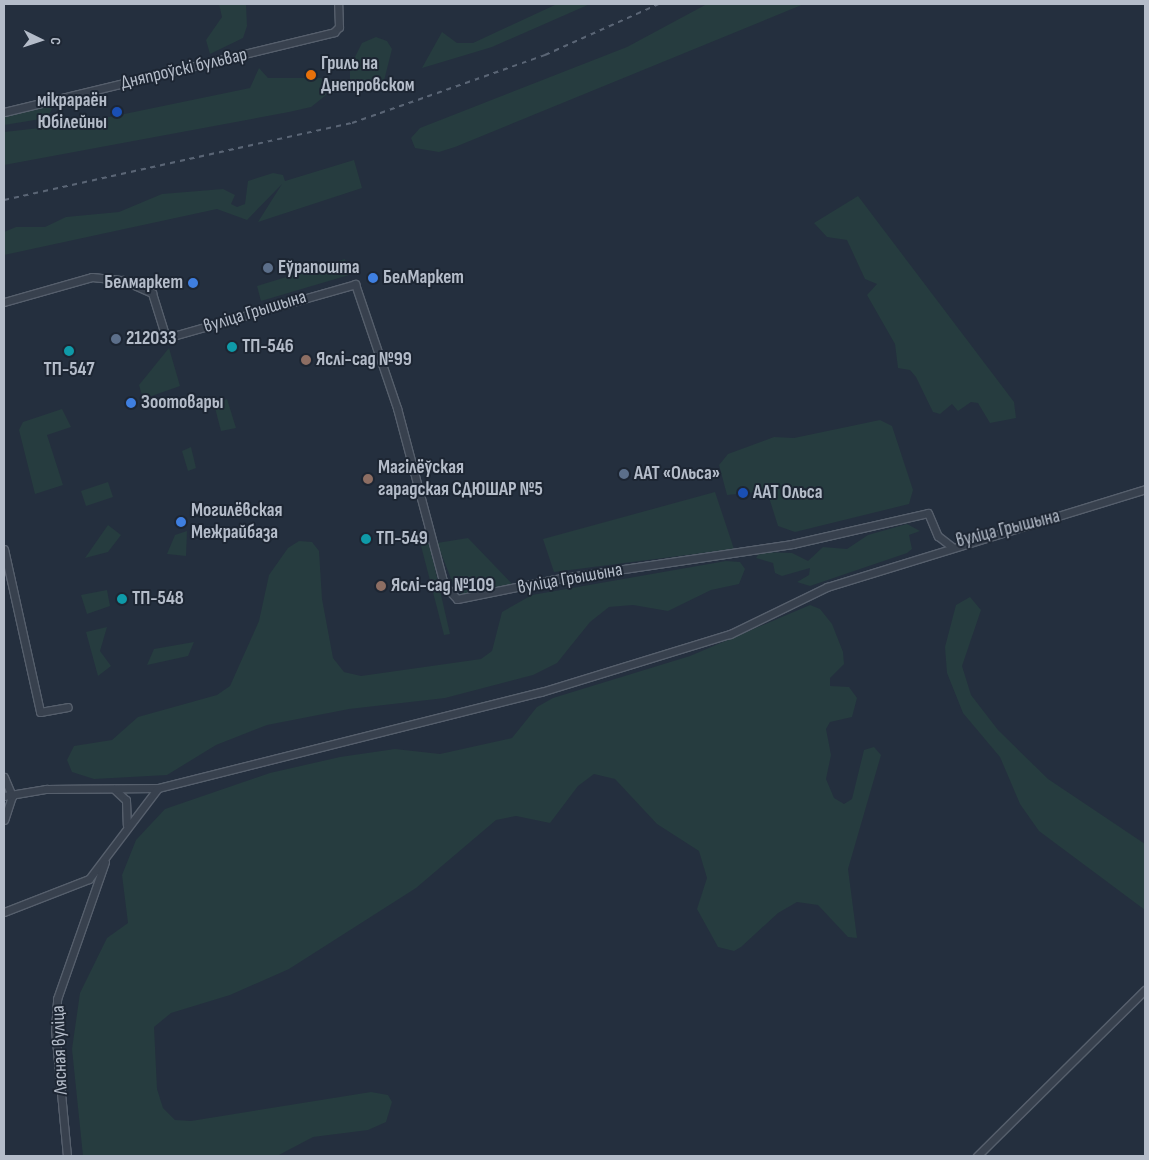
<!DOCTYPE html>
<meta charset="utf-8">
<style>
body{margin:0}
#map{position:relative;width:1149px;height:1160px;overflow:hidden;background:#242f3e;font-family:"Sofia Sans Condensed",sans-serif}
div>[style]{position:absolute}
[style*='--x']{left:calc(var(--x)*1px);top:calc(var(--y)*1px);width:calc(var(--w)*1px);rotate:calc(var(--a)*1deg)}
.green>*{inset:0;background:#263c3f}
.roads{filter:drop-shadow(1px 0 #565f6c) drop-shadow(-1px 0 #565f6c) drop-shadow(0 1px #565f6c) drop-shadow(0 -1px #565f6c)}
.minor>*{height:7px;margin:-3.5px;padding:0 3.5px;transform-origin:3.5px;border-radius:3.5px;background:#38414e}
.rail>*{height:2px;margin-top:-1px;transform-origin:0;background:repeating-linear-gradient(90deg,#5a6575 0 5px,transparent 0 10px)}
.dots>*{width:14px;height:14px;translate:-50% -50%;box-sizing:border-box;border:2px solid #1d2633;border-radius:50%}
span{translate:-50% -50%;white-space:nowrap;text-align:center;line-height:1.15;-webkit-text-stroke:4px #1d2633;paint-order:stroke}
.poi-label{font-size:19px;color:#b4bcc9;font-weight:700}
.left{translate:0 -50%;text-align:left}
.right{translate:-100% -50%;text-align:right}
.street-label{font-size:19px;color:#b4bcc9}
.frame{position:absolute;inset:0;border:5px solid #b4bcc9;pointer-events:none}
.north{position:absolute;left:15px;top:15px;width:50px;height:50px;-webkit-text-stroke:4px #1d2633;paint-order:stroke;rotate:94deg;font-size:14px;font-weight:700;line-height:20px;text-align:center;color:#b4bcc9}
.north::after{content:'';display:block;margin:auto;width:18px;height:22px;background:#b4bcc9;clip-path:polygon(50% 0,100% 100%,50% 72%,0 100%)}
</style>
<div id="map">
<div class="green">
<div style="clip-path:polygon(219px 4px,246px 4px,247px 26px,243px 38px,210px 54px,206px 40px,222px 17px)"></div>
<div style="clip-path:polygon(557px 4px,590px 4px,492px 47px,422px 68px,442px 32px,457px 43px,473px 43px)"></div>
<div style="clip-path:polygon(707px 4px,804px 4px,455px 147px,439px 152px,415px 148px,411px 138px,420px 128px,627px 47px)"></div>
<div style="clip-path:polygon(376px 37px,387px 41px,392px 49px,384px 81px,358px 89px,350px 82px,350px 67px,362px 43px)"></div>
<div style="clip-path:polygon(259px 68px,268px 78px,321px 78px,328px 85px,326px 95px,311px 107px,289px 112px,4px 165px,4px 132px,76px 124px,250px 88px)"></div>
<div style="clip-path:polygon(47px 106px,52px 109px,47px 118px,4px 125px,4px 115px)"></div>
<div style="clip-path:polygon(354px 160px,362px 188px,258px 222px,282px 184px,247px 220px,217px 209px,4px 255px,4px 232px,16px 227px,45px 227px,66px 217px,119px 212px,162px 194px,223px 189px,235px 195px,231px 204px,237px 207px,245px 204px,248px 181px,273px 173px,283px 175px,285px 181px)"></div>
<div style="clip-path:polygon(858px 196px,1014px 402px,1016px 418px,990px 423px,978px 403px,971px 402px,958px 411px,952px 404px,940px 414px,933px 412px,916px 377px,910px 370px,898px 368px,895px 344px,867px 295px,877px 284px,865px 279px,847px 240px,827px 237px,814px 223px)"></div>
<div style="clip-path:polygon(345px 259px,349px 275px,261px 301px,257px 286px)"></div>
<div style="clip-path:polygon(169px 348px,180px 386px,143px 399px,139px 385px)"></div>
<div style="clip-path:polygon(227px 399px,236px 428px,221px 431px,214px 404px)"></div>
<div style="clip-path:polygon(62px 409px,71px 427px,47px 435px,63px 485px,35px 494px,19px 430px,23px 422px)"></div>
<div style="clip-path:polygon(880px 420px,892px 426px,913px 490px,909px 504px,795px 532px,778px 526px,767px 491px,727px 495px,719px 465px,728px 454px,774px 437px,794px 438px)"></div>
<div style="clip-path:polygon(191px 447px,196px 468px,188px 471px,182px 451px)"></div>
<div style="clip-path:polygon(108px 482px,113px 497px,86px 506px,81px 491px)"></div>
<div style="clip-path:polygon(715px 492px,734px 549px,554px 572px,543px 539px)"></div>
<div style="clip-path:polygon(907px 524px,920px 531px,909px 535px,912px 549px,907px 553px,810px 586px,797px 582px,809px 575px,810px 568px,782px 576px,775px 573px,773px 563px,756px 558px,760px 552px,792px 553px,808px 561px,823px 547px,847px 549px,868px 535px)"></div>
<div style="clip-path:polygon(108px 525px,121px 535px,108px 552px,85px 558px)"></div>
<div style="clip-path:polygon(423px 530px,427px 534px,450px 634px,444px 635px,418px 534px)"></div>
<div style="clip-path:polygon(187px 531px,186px 556px,167px 554px,175px 535px)"></div>
<div style="clip-path:polygon(468px 538px,513px 585px,464px 596px,455px 589px,437px 543px)"></div>
<div style="clip-path:polygon(299px 541px,312px 542px,319px 551px,322px 599px,333px 658px,344px 672px,361px 676px,481px 659px,492px 651px,502px 612px,532px 595px,726px 561px,740px 562px,745px 569px,739px 584px,711px 590px,668px 611px,633px 605px,609px 607px,590px 622px,557px 663px,533px 675px,445px 698px,349px 709px,267px 725px,216px 745px,167px 775px,94px 779px,72px 772px,67px 760px,74px 746px,112px 740px,138px 717px,217px 695px,230px 686px,259px 621px,269px 575px,288px 548px)"></div>
<div style="clip-path:polygon(107px 590px,110px 606px,87px 614px,81px 595px)"></div>
<div style="clip-path:polygon(970px 597px,981px 610px,962px 666px,971px 695px,998px 730px,1048px 779px,1145px 844px,1145px 910px,1039px 831px,1020px 804px,1000px 757px,963px 713px,947px 673px,945px 647px,956px 605px)"></div>
<div style="clip-path:polygon(810px 605px,820px 609px,832px 624px,843px 652px,844px 664px,830px 678px,830px 686px,849px 687px,857px 698px,852px 717px,830px 722px,826px 729px,831px 755px,826px 779px,834px 798px,844px 804px,852px 799px,864px 750px,874px 747px,881px 755px,848px 869px,857px 938px,848px 937px,818px 905px,797px 902px,778px 913px,741px 947px,734px 951px,718px 947px,697px 909px,707px 878px,699px 851px,657px 824px,615px 779px,594px 774px,578px 786px,550px 823px,516px 816px,496px 820px,416px 888px,289px 969px,230px 995px,171px 1013px,154px 1027px,157px 1089px,163px 1108px,175px 1120px,191px 1121px,371px 1092px,388px 1095px,392px 1102px,386px 1122px,368px 1130px,313px 1137px,277px 1156px,83px 1156px,72px 1049px,80px 993px,107px 938px,128px 923px,122px 875px,136px 840px,165px 809px,270px 773px,340px 757px,395px 749px,440px 754px,512px 738px,537px 707px,553px 698px,690px 656px)"></div>
<div style="clip-path:polygon(107px 627px,100px 651px,111px 666px,98px 676px,86px 632px)"></div>
<div style="clip-path:polygon(194px 642px,188px 656px,147px 665px,154px 649px)"></div>
</div>
<div class="roads">
<div class="minor">
<div style="--x:4;--y:112;--w:340;--a:-13.6"></div>
<div style="--x:334;--y:32;--w:7;--a:-45"></div>
<div style="--x:339;--y:27;--w:23;--a:-92"></div>
<div style="--x:4;--y:302;--w:91;--a:-15.9"></div>
<div style="--x:92;--y:277;--w:31;--a:6"></div>
<div style="--x:123;--y:280;--w:32;--a:24"></div>
<div style="--x:152;--y:293;--w:47;--a:72.7"></div>
<div style="--x:166;--y:338;--w:197;--a:-15.9"></div>
<div style="--x:355;--y:284;--w:131;--a:71.3"></div>
<div style="--x:397;--y:408;--w:183;--a:75.1"></div>
<div style="--x:444;--y:585;--w:19;--a:47"></div>
<div style="--x:457;--y:599;--w:101;--a:-11.4"></div>
<div style="--x:556;--y:579;--w:239;--a:-8.4"></div>
<div style="--x:792;--y:544;--w:139;--a:-12.8"></div>
<div style="--x:928;--y:513;--w:25;--a:67"></div>
<div style="--x:938;--y:536;--w:18;--a:38"></div>
<div style="--x:4;--y:549;--w:167;--a:77.5"></div>
<div style="--x:40;--y:712;--w:28;--a:-10"></div>
<div style="--x:4;--y:777;--w:21;--a:67"></div>
<div style="--x:12;--y:796;--w:25;--a:108"></div>
<div style="--x:114;--y:789;--w:16;--a:43"></div>
<div style="--x:126;--y:800;--w:25;--a:88"></div>
<div style="--x:4;--y:796;--w:43;--a:-9.5"></div>
<div style="--x:46;--y:789;--w:112;--a:-0.5"></div>
<div style="--x:158;--y:788;--w:395;--a:-14.1"></div>
<div style="--x:541;--y:692;--w:198;--a:-17.1"></div>
<div style="--x:730;--y:634;--w:108;--a:-25.9"></div>
<div style="--x:827;--y:587;--w:333;--a:-17.1"></div>
<div style="--x:4;--y:912;--w:91;--a:-21.2"></div>
<div style="--x:89;--y:879;--w:114;--a:-52.8"></div>
<div style="--x:67;--y:1156;--w:127;--a:-95.4"></div>
<div style="--x:55;--y:1030;--w:31;--a:-86"></div>
<div style="--x:57;--y:999;--w:145;--a:-70.7"></div>
<div style="--x:977;--y:1156;--w:236;--a:-44.7"></div>
</div>
</div>
<div class="rail">
<div style="--x:4;--y:200;--w:356;--a:-12.5"></div>
<div style="--x:352;--y:123;--w:205;--a:-19.4"></div>
<div style="--x:545;--y:55;--w:125;--a:-24.1"></div>
</div>
<div class="dots">
<div style="left:311px;top:75px;background:#e8710a"></div>
<div style="left:117px;top:112px;background:#1a4fb4"></div>
<div style="left:268px;top:268px;background:#5c6f8a"></div>
<div style="left:373px;top:278px;background:#3f7fe0"></div>
<div style="left:193px;top:283px;background:#3f7fe0"></div>
<div style="left:116px;top:339px;background:#5c6f8a"></div>
<div style="left:232px;top:347px;background:#0f9aa8"></div>
<div style="left:69px;top:351px;background:#0f9aa8"></div>
<div style="left:306px;top:360px;background:#8d6e63"></div>
<div style="left:131px;top:403px;background:#3f7fe0"></div>
<div style="left:624px;top:474px;background:#5c6f8a"></div>
<div style="left:368px;top:479px;background:#8d6e63"></div>
<div style="left:743px;top:493px;background:#1a4fb4"></div>
<div style="left:181px;top:522px;background:#3f7fe0"></div>
<div style="left:366px;top:539px;background:#0f9aa8"></div>
<div style="left:381px;top:586px;background:#8d6e63"></div>
<div style="left:122px;top:599px;background:#0f9aa8"></div>
</div>
<div class="poi-label">
<span class="left" style="left:321px;top:75px">Гриль на<br>Днепровском</span>
<span class="right" style="left:107px;top:112px">мікрараён<br>Юбілейны</span>
<span class="left" style="left:278px;top:268px">Еўрапошта</span>
<span class="left" style="left:383px;top:278px">БелМаркет</span>
<span class="right" style="left:183px;top:283px">Белмаркет</span>
<span class="left" style="left:126px;top:339px">212033</span>
<span class="left" style="left:242px;top:347px">ТП-546</span>
<span class="left" style="left:316px;top:360px">Яслі-сад №99</span>
<span style="left:69px;top:370px">ТП-547</span>
<span class="left" style="left:141px;top:403px">Зоотовары</span>
<span class="left" style="left:378px;top:479px">Магілёўская<br>гарадская СДЮШАР №5</span>
<span class="left" style="left:634px;top:474px">ААТ «Ольса»</span>
<span class="left" style="left:753px;top:493px">ААТ Ольса</span>
<span class="left" style="left:191px;top:522px">Могилёвская<br>Межрайбаза</span>
<span class="left" style="left:376px;top:539px">ТП-549</span>
<span class="left" style="left:391px;top:586px">Яслі-сад №109</span>
<span class="left" style="left:132px;top:599px">ТП-548</span>
</div>
<div class="street-label">
<span style="left:184px;top:69px;rotate:-13deg">Дняпроўскі бульвар</span>
<span style="left:255px;top:312px;rotate:-17deg">вуліца Грышына</span>
<span style="left:1008px;top:529px;rotate:-14deg">вуліца Грышына</span>
<span style="left:570px;top:579px;rotate:-10deg">вуліца Грышына</span>
<span style="left:60px;top:1050px;rotate:-92deg">Лясная вуліца</span>
</div>
<div class="frame"></div>
<div class="north">С</div>
</div>
